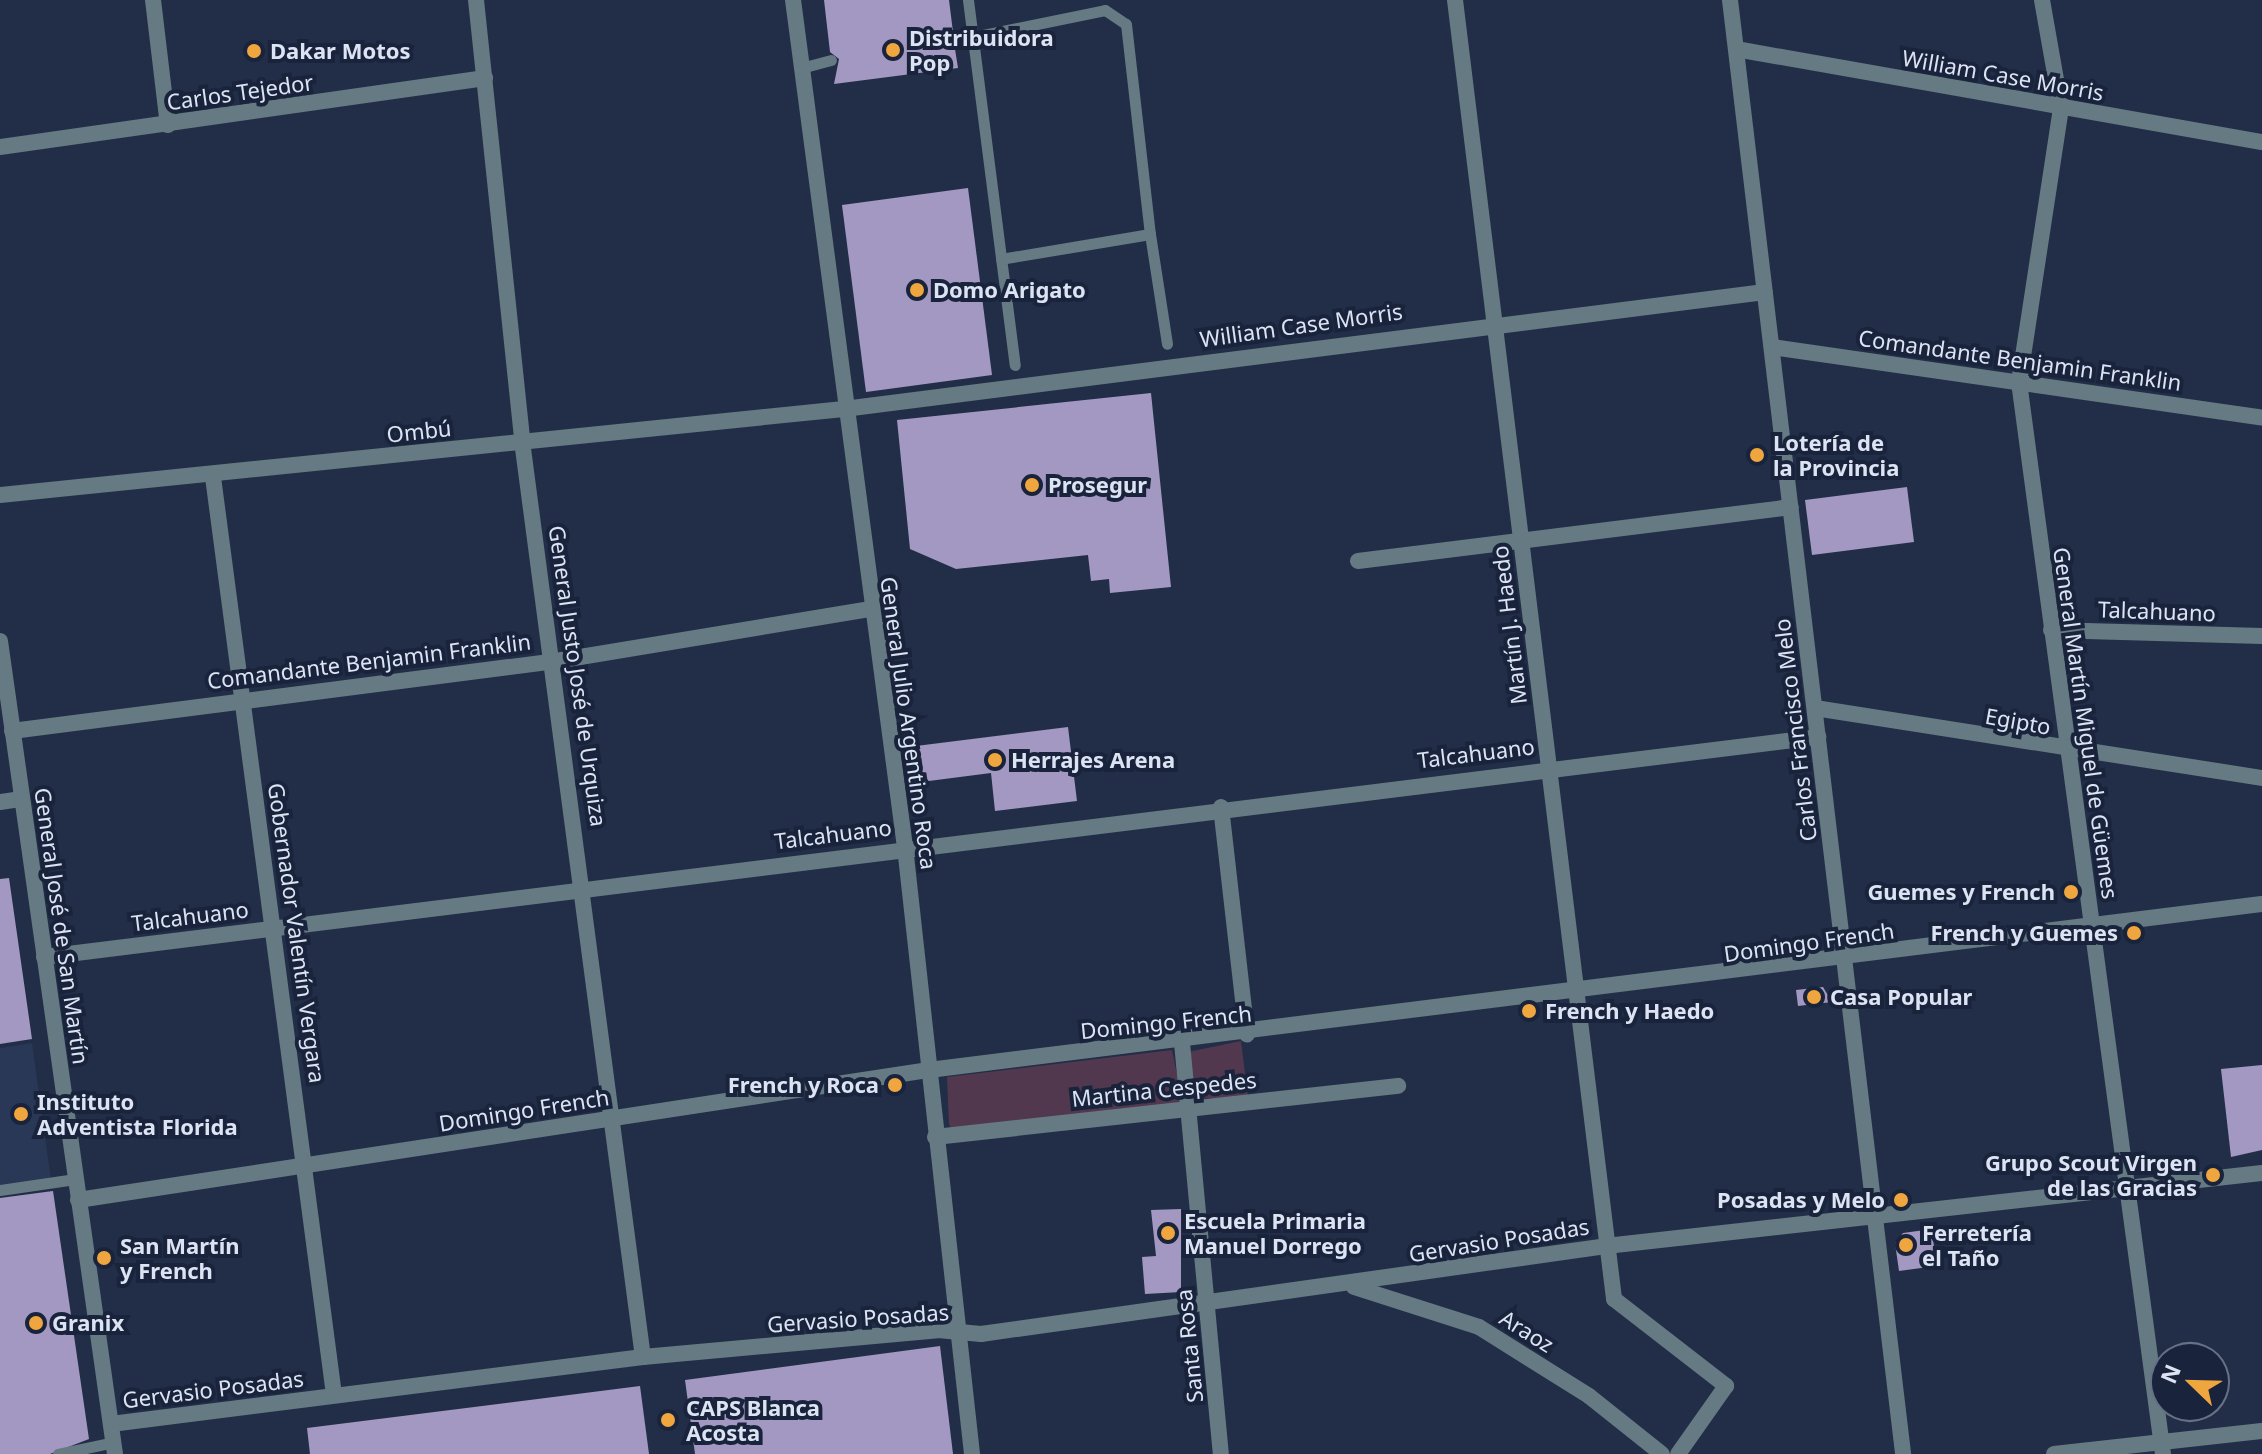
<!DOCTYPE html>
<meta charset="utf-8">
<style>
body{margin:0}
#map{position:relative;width:2262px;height:1454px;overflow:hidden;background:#222e47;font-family:"Noto Sans",sans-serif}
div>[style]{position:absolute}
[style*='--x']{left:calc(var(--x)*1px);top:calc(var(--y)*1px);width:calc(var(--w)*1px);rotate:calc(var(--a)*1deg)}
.built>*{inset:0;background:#293856}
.green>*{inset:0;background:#52384f}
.building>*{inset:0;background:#a398c2}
.service>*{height:11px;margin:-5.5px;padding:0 5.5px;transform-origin:5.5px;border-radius:5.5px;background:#667a83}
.minor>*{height:16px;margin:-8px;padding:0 8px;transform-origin:8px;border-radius:8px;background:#667a83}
.tertiary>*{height:16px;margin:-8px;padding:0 8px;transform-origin:8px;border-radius:8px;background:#667a83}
.dots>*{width:22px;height:22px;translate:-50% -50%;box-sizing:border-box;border:4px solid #19243c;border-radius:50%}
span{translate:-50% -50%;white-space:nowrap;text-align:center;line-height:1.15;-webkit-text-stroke:8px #19243c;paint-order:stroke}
.poi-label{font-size:22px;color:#dce4f4;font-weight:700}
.left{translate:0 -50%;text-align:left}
.right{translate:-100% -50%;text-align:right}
.street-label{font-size:22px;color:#dce4f4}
.north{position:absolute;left:2150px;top:1342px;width:80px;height:80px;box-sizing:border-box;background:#19243c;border:2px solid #677186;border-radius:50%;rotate:293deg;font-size:22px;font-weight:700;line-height:32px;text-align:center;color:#dce4f4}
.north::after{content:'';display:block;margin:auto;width:28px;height:36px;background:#f0a63e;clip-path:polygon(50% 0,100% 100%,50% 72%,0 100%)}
</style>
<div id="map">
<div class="built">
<div style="clip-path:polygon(32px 1043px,51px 1180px,0 1188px,0 1048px)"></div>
</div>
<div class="green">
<div style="clip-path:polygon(1241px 1041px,1248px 1097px,1193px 1099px,1188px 1052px)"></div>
<div style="clip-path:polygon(1172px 1050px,1182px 1099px,1176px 1104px,953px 1131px,949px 1124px,947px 1077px)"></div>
</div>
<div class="building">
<div style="clip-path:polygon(824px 0,949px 0,953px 32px,946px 42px,955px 49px,958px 68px,834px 84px,839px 59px,830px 52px)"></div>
<div style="clip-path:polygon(968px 188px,992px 375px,866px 392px,842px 205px)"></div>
<div style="clip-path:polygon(1151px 393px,1171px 587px,1110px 593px,1109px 579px,1091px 581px,1088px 555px,956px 569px,910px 549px,897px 420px)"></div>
<div style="clip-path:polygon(1907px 487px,1914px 542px,1812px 555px,1805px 500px)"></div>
<div style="clip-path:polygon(1068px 727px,1077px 801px,995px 811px,991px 773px,921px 782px,916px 746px)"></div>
<div style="clip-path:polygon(9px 878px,32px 1039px,0 1044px,0 879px)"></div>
<div style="clip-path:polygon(1823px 987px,1832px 1002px,1798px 1006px,1796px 990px)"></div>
<div style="clip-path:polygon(2262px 1065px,2262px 1150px,2231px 1157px,2221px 1069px)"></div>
<div style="clip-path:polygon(53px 1191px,89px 1439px,50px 1454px,0 1454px,0 1198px)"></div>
<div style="clip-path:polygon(1181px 1209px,1181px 1292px,1145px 1294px,1142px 1257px,1156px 1256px,1151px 1210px)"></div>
<div style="clip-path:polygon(1932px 1229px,1936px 1266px,1899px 1271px,1895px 1243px,1903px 1233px)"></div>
<div style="clip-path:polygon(940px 1346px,953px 1454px,695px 1454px,685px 1380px)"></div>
<div style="clip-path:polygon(640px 1386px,649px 1454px,310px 1454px,307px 1428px)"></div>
</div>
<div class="service">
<div style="--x:968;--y:0;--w:368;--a:82.7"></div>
<div style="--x:954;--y:41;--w:154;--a:-11.6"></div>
<div style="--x:1105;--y:10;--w:25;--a:34"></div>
<div style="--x:1126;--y:24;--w:211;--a:83.5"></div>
<div style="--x:1150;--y:234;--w:151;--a:170.5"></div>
<div style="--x:801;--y:68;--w:31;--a:-15"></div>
<div style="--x:1150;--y:234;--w:111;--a:81.2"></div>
<div style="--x:0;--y:1190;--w:76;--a:-8.3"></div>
<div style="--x:58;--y:1454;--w:57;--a:-12.1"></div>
</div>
<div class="minor">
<div style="--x:153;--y:0;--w:126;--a:83.2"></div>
<div style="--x:476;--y:0;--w:443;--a:84"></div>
<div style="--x:522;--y:441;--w:924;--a:82.48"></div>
<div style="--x:1455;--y:0;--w:1309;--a:83.02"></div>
<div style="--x:1614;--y:1299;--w:142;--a:37.8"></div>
<div style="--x:1726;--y:1386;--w:83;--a:125.2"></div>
<div style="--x:2042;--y:0;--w:110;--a:80"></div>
<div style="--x:2061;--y:108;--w:277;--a:98.7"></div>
<div style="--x:2019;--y:382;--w:1082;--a:82.35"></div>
<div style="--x:1736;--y:49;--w:534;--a:10.03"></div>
<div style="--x:0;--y:147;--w:490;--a:-8.1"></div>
<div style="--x:1772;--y:347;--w:495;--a:8.2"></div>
<div style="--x:213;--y:477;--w:926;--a:82.49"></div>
<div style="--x:0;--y:495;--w:848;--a:-5.82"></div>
<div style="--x:844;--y:409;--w:928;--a:-7.24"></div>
<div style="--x:1358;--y:561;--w:436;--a:-7.1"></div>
<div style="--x:2051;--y:630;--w:211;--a:1.6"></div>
<div style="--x:1815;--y:708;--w:452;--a:8.9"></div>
<div style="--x:12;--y:731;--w:548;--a:-7.33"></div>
<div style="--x:556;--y:661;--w:319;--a:-9.4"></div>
<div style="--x:0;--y:802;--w:22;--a:-8"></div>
<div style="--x:1221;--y:807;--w:229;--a:83.5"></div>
<div style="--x:44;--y:957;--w:1788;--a:-7.07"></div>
<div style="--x:1182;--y:1043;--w:413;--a:84.6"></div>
<div style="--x:935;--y:1137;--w:466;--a:-6.3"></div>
<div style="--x:78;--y:1200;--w:861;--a:-8.69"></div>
<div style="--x:929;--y:1070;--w:1343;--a:-7.1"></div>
<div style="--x:1354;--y:1287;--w:131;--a:17.7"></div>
<div style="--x:1479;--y:1327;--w:130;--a:32.1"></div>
<div style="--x:1589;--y:1396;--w:93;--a:38.5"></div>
<div style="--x:111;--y:1424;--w:536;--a:-7.18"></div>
<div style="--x:643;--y:1357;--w:296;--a:-5.2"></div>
<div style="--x:938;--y:1330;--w:43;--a:5.3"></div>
<div style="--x:981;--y:1334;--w:631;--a:-8.01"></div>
<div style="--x:1606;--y:1246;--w:660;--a:-6.35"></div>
<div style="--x:2054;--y:1454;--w:209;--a:-6.3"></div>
</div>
<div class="tertiary">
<div style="--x:793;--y:0;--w:854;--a:82.47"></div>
<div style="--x:905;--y:847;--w:611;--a:83.7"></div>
<div style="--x:1730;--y:0;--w:1464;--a:83.21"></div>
<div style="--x:0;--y:641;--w:821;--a:81.95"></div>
</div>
<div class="dots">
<div style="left:893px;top:50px;background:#f0a63e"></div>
<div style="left:254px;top:51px;background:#f0a63e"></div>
<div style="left:917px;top:290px;background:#f0a63e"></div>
<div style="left:1757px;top:455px;background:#f0a63e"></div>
<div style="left:1032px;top:485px;background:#f0a63e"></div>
<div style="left:995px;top:760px;background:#f0a63e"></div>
<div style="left:2071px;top:892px;background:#f0a63e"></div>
<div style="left:2134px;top:933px;background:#f0a63e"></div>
<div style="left:1814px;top:997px;background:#f0a63e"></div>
<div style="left:1529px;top:1011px;background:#f0a63e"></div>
<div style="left:895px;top:1085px;background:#f0a63e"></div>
<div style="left:21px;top:1114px;background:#f0a63e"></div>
<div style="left:2213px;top:1175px;background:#f0a63e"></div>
<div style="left:1901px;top:1200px;background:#f0a63e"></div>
<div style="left:1168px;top:1233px;background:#f0a63e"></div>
<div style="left:1906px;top:1245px;background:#f0a63e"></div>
<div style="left:104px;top:1258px;background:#f0a63e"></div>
<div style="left:36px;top:1323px;background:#f0a63e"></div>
<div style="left:668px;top:1420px;background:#f0a63e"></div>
</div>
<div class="poi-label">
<span class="left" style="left:909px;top:50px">Distribuidora<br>Pop</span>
<span class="left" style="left:270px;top:51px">Dakar Motos</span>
<span class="left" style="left:933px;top:290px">Domo Arigato</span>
<span class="left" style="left:1773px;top:455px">Lotería de<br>la Provincia</span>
<span class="left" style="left:1048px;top:485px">Prosegur</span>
<span class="left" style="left:1011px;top:760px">Herrajes Arena</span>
<span class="right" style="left:2055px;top:892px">Guemes y French</span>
<span class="right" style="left:2118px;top:933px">French y Guemes</span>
<span class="left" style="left:1830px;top:997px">Casa Popular</span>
<span class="left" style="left:1545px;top:1011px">French y Haedo</span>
<span class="right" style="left:879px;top:1085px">French y Roca</span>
<span class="left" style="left:37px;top:1114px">Instituto<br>Adventista Florida</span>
<span class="right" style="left:2197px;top:1175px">Grupo Scout Virgen<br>de las Gracias</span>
<span class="right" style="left:1885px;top:1200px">Posadas y Melo</span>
<span class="left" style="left:1184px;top:1233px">Escuela Primaria<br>Manuel Dorrego</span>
<span class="left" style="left:1922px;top:1245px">Ferretería<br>el Taño</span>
<span class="left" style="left:120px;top:1258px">San Martín<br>y French</span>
<span class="left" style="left:52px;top:1323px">Granix</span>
<span class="left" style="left:686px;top:1420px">CAPS Blanca<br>Acosta</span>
</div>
<div class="street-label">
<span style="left:2003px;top:75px;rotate:10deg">William Case Morris</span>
<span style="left:240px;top:92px;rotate:-8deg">Carlos Tejedor</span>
<span style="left:1301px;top:325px;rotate:-8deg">William Case Morris</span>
<span style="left:2020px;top:360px;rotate:8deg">Comandante Benjamin Franklin</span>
<span style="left:419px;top:431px;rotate:-6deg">Ombú</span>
<span style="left:2157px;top:611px;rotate:2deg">Talcahuano</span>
<span style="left:1509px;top:625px;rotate:-97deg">Martín J. Haedo</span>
<span style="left:369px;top:661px;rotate:-7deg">Comandante Benjamin Franklin</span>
<span style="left:578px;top:676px;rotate:82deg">General Justo José de Urquiza</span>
<span style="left:2018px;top:721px;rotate:10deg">Egipto</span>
<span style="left:909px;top:723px;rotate:82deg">General Julio Argentino Roca</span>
<span style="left:2086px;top:723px;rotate:82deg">General Martín Miguel de Güemes</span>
<span style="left:1795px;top:730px;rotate:-97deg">Carlos Francisco Melo</span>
<span style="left:1476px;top:753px;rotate:-7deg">Talcahuano</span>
<span style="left:833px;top:834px;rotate:-7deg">Talcahuano</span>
<span style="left:190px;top:916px;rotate:-7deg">Talcahuano</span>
<span style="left:62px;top:926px;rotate:82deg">General José de San Martín</span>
<span style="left:297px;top:933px;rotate:82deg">Gobernador Valentín Vergara</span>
<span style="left:1809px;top:942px;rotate:-8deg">Domingo French</span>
<span style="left:1166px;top:1022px;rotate:-6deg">Domingo French</span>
<span style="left:1164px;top:1089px;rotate:-6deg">Martina Cespedes</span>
<span style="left:524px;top:1110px;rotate:-9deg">Domingo French</span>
<span style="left:1499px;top:1240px;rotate:-9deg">Gervasio Posadas</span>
<span style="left:858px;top:1318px;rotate:-4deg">Gervasio Posadas</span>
<span style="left:1527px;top:1331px;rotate:32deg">Araoz</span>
<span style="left:1189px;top:1346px;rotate:-96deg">Santa Rosa</span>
<span style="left:213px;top:1389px;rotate:-7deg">Gervasio Posadas</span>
</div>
<div class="north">N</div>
</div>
